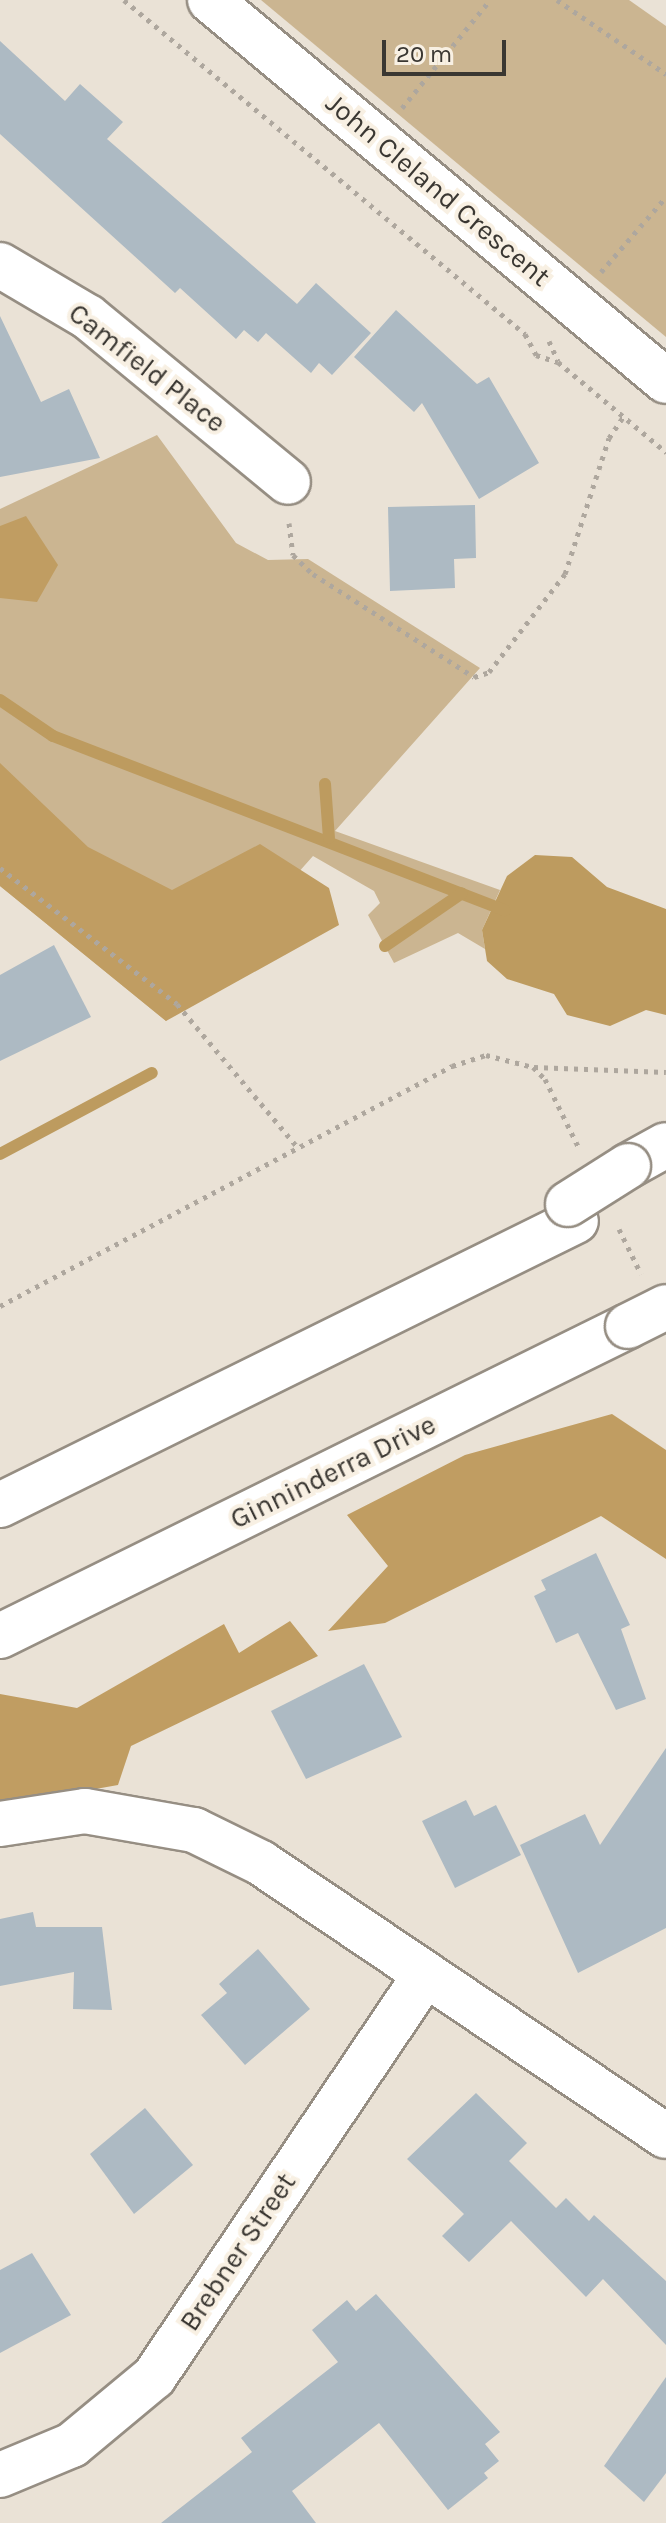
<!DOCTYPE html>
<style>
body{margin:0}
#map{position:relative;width:666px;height:2523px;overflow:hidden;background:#eae2d6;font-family:Karla,sans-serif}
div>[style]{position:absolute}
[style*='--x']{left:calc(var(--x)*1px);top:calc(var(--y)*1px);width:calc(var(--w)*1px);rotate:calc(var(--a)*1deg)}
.green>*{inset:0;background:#cbb591}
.forest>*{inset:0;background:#c09d62}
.water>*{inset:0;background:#bd9b5f}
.stream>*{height:12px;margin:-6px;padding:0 6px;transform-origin:6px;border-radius:6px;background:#bd9b5f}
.building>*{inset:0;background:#adbac3}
.path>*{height:5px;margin-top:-2.5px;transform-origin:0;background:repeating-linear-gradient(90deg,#aea79e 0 4px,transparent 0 10px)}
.roads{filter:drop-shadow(2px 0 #968e83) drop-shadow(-2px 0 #968e83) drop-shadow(0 2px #968e83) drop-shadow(0 -2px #968e83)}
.minor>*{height:44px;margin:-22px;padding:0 22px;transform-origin:22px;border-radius:22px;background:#fff}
.major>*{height:44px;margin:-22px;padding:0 22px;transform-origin:22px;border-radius:22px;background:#fff}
.bridges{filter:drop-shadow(2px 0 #968e83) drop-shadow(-2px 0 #968e83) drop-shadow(0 2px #968e83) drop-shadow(0 -2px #968e83)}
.major-bridge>*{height:44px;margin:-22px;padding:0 22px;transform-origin:22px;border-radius:22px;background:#fff}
span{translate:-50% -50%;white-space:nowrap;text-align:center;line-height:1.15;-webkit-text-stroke:8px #f8f0e3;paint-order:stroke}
.street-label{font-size:28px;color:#3a3732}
.scale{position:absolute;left:382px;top:40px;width:124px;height:36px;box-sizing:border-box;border:4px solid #3a3732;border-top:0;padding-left:10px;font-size:24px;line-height:28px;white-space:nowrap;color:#3a3732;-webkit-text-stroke:6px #f8f0e3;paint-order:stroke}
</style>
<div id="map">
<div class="green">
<div style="clip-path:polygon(261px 0,629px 0,666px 26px,666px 337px)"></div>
<div style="clip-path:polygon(157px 435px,236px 543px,268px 560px,308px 559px,480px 668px,335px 831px,500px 890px,482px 930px,485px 949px,458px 933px,394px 963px,368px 915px,380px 903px,374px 891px,313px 856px,166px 1021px,0 886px,0 509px)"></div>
</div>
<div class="forest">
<div style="clip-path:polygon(26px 516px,58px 565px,37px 602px,0 598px,0 526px)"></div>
<div style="clip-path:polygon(0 763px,88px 847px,172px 890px,260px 844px,329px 888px,339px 925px,166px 1021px,0 886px)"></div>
<div style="clip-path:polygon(612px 1414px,666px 1450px,666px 1559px,601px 1516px,385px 1623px,328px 1631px,388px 1566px,347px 1515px,465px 1455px)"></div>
<div style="clip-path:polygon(290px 1621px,318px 1656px,131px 1746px,118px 1785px,0 1806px,0 1694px,77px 1708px,224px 1624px,239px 1653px)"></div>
</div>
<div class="water">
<div style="clip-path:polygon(535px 855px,572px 857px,607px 887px,666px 909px,666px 1015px,646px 1010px,610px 1026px,567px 1015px,554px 994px,507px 979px,487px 961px,482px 930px,507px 876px)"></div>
</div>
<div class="stream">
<div style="--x:0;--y:700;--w:64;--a:34.2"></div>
<div style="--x:53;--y:736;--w:484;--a:21.1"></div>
<div style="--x:325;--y:784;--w:54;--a:85.8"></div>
<div style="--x:385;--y:946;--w:93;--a:-34.5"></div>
<div style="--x:0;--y:1154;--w:172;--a:-28.1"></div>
</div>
<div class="building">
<div style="clip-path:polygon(0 41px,65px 101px,80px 84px,123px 122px,107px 139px,297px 304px,316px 283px,371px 333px,332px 375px,319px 363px,311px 373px,266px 333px,258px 342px,244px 330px,236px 339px,180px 288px,175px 293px,0 134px)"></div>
<div style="clip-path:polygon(396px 310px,477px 384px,489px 377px,539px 463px,479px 499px,422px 403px,414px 412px,354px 357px)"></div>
<div style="clip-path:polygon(0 316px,41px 402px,69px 389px,100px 458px,0 477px)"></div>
<div style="clip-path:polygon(475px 505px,476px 558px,454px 559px,455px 588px,390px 591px,388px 507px)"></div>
<div style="clip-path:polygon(54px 945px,91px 1017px,0 1061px,0 975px)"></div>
<div style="clip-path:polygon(596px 1553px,630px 1625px,621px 1629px,646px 1699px,616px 1710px,578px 1633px,556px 1643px,534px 1596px,546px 1590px,541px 1580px)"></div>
<div style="clip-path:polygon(364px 1664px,402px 1737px,306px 1779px,271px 1711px)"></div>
<div style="clip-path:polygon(666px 1748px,666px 1928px,578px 1973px,520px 1845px,585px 1814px,600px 1845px)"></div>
<div style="clip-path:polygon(466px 1800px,474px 1816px,496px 1805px,521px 1855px,455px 1888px,422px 1821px)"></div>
<div style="clip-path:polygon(33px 1912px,36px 1927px,102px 1927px,112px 2010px,73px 2009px,74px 1972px,0 1986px,0 1919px)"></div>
<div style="clip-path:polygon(258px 1949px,310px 2009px,245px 2065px,201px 2015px,227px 1993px,219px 1984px)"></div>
<div style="clip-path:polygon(476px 2093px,527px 2143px,509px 2161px,556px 2208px,566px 2198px,589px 2221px,594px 2215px,666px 2281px,666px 2345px,603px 2279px,586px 2297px,511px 2221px,469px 2262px,442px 2236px,464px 2214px,407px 2159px)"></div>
<div style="clip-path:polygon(145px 2108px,193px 2165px,134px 2214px,90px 2154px)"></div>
<div style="clip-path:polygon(32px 2253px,71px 2315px,0 2353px,0 2270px)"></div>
<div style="clip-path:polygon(376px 2294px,500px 2432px,485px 2444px,499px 2461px,484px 2473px,488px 2478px,448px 2510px,379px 2423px,292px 2491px,316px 2523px,161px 2523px,252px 2452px,241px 2438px,338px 2362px,312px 2330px,347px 2300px,356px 2311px)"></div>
<div style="clip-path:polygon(666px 2377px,666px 2473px,644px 2502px,604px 2466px)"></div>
</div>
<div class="path">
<div style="--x:124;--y:0;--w:522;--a:39.79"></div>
<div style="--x:525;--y:334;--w:24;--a:62"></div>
<div style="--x:536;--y:355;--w:23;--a:18"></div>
<div style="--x:558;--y:362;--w:141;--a:39.8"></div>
<div style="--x:557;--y:0;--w:132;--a:34.2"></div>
<div style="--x:402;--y:108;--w:139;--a:-50.8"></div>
<div style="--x:601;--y:272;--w:99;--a:-49.1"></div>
<div style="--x:549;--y:341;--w:22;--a:66"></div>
<div style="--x:289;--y:523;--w:32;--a:83"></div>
<div style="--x:293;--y:555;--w:28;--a:44"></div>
<div style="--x:313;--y:574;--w:191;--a:32.6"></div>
<div style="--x:474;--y:677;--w:16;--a:-18"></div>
<div style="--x:489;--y:672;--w:124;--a:-52.2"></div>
<div style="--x:565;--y:574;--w:143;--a:-72.1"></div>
<div style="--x:609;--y:438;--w:27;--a:-56"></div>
<div style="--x:0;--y:868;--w:223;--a:37.5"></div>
<div style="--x:177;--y:1004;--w:189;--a:49.9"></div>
<div style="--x:534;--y:1067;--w:132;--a:2.2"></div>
<div style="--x:619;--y:1229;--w:50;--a:63.9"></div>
<div style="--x:0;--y:1306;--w:512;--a:-27.97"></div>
<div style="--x:452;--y:1066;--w:36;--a:-18"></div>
<div style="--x:486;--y:1055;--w:49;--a:14.3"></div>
<div style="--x:533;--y:1067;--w:17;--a:45"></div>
<div style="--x:545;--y:1079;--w:77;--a:63.8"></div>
</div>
<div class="roads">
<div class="minor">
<div style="--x:210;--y:0;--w:594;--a:39.88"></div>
<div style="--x:0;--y:265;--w:102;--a:30.6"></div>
<div style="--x:88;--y:317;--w:259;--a:39.5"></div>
<div style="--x:0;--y:1824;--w:86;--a:-8.7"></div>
<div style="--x:85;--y:1811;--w:111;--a:9.9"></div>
<div style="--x:194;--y:1830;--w:75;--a:26.2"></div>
<div style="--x:261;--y:1863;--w:488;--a:34"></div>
<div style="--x:0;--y:2475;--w:78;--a:-22.6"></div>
<div style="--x:72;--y:2445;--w:107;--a:-39.7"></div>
<div style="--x:154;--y:2377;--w:486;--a:-56"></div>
</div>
<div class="major">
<div style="--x:628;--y:1166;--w:43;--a:-28.9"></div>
<div style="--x:0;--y:1505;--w:642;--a:-26.25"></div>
<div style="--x:0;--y:1636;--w:700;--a:-26.27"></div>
</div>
</div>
<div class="bridges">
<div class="major-bridge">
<div style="--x:568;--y:1204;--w:71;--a:-32.3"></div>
<div style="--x:628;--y:1326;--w:42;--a:-26.6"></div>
</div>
</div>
<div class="street-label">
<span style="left:438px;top:190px;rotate:40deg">John Cleland Crescent</span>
<span style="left:147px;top:368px;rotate:38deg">Camfield Place</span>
<span style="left:333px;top:1472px;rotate:-26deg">Ginninderra Drive</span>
<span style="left:238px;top:2252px;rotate:-56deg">Brebner Street</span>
</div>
<div class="scale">20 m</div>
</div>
